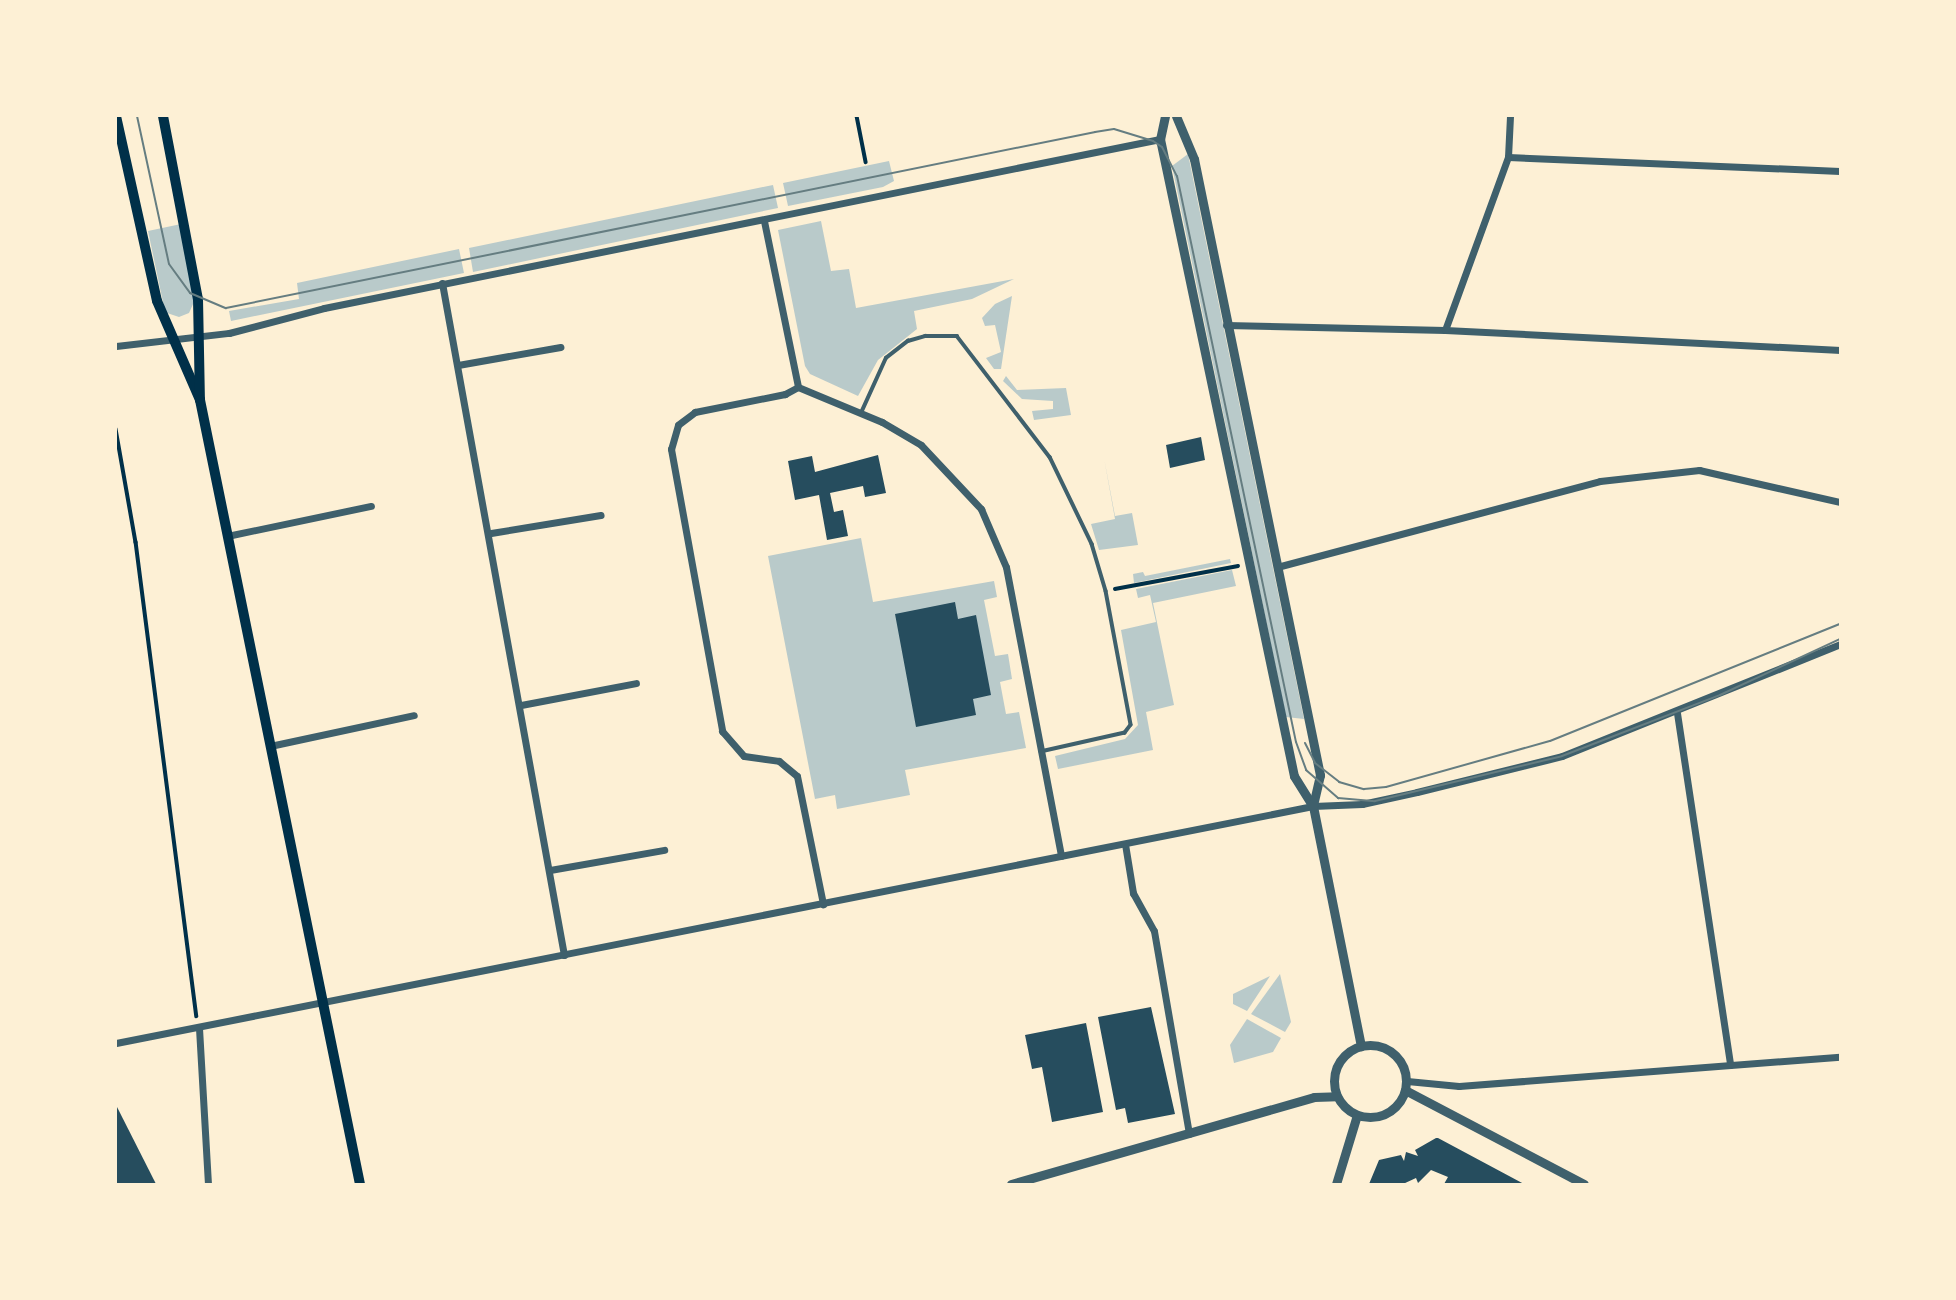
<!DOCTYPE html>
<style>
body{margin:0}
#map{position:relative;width:1956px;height:1300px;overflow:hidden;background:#fdf0d5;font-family:"IBM Plex Serif",serif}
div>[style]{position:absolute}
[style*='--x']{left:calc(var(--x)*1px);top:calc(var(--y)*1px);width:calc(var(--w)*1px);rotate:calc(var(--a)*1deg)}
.green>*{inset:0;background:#b9caca}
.building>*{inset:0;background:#264d5e}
.path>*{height:3.5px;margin:-1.75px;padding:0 1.75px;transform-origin:1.75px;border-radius:1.75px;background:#003049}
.service>*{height:3.5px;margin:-1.75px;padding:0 1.75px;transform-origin:1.75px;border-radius:1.75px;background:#3f606c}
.minor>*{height:7px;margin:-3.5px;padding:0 3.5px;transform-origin:3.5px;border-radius:3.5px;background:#3f606c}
.tertiary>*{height:9px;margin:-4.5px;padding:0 4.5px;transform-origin:4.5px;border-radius:4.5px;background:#3f606c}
.tertiary>.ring{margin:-4.5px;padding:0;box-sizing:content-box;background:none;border:9px solid #3f606c;border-radius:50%}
.secondary>*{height:10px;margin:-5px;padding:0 5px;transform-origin:5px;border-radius:5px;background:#003049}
.tram>*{height:2px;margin:-1px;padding:0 1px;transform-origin:1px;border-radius:1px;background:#657d81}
span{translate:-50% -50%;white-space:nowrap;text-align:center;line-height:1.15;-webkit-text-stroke:7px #fdf0d5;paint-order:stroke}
.frame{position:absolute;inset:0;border:117px solid #fdf0d5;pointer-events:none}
</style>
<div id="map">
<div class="green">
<div style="clip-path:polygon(1188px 154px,1304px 719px,1286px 717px,1172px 166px)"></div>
<div style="clip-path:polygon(889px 161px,894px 181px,883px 187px,788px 206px,783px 183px)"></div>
<div style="clip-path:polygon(773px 185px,778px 208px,473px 272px,469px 248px)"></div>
<div style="clip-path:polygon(821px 221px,831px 271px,849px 269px,856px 308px,1014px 279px,972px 299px,914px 311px,917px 329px,878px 360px,858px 396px,810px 374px,805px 366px,778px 230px)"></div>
<div style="clip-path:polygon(181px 224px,194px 302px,189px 313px,179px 317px,167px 313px,164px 307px,148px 231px)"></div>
<div style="clip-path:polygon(459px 249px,464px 273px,231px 321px,229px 311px,299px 299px,297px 283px)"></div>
<div style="clip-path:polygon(1012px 296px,1001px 369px,994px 369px,986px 358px,1001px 352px,995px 325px,985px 326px,982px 318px,995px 304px)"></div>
<div style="clip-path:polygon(1006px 376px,1017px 390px,1066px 388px,1071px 415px,1034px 420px,1032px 411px,1053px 409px,1053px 401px,1022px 399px,1003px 381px)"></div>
<div style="clip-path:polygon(1104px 458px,1115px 516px,1132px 513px,1138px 545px,1099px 550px,1091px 524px,1115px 519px)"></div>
<div style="clip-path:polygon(861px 538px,873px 602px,994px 581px,997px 597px,984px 600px,995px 656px,1008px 654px,1012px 679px,1000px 682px,1006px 714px,1019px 712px,1026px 748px,905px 770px,910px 795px,837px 809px,835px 795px,815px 799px,768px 556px)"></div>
<div style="clip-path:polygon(1230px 559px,1231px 563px,1134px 583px,1133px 574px,1143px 572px,1145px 576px)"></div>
<div style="clip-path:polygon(1232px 570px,1236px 586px,1153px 603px,1174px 705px,1146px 712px,1153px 750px,1058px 769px,1055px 756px,1125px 739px,1138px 725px,1121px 630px,1156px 622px,1150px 595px,1138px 598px,1136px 589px)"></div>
<div style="clip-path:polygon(1280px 974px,1291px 1022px,1285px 1032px,1251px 1014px)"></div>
<div style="clip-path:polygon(1270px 976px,1247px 1011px,1233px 1004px,1233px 994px)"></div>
<div style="clip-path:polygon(1247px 1019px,1281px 1038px,1273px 1052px,1234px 1063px,1230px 1045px)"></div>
</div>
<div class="building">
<div style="clip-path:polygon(1201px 437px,1205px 460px,1170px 468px,1166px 445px)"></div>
<div style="clip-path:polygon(878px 455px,886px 493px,865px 497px,863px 486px,830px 493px,834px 512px,843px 510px,848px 536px,827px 540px,819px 495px,795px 500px,788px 461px,812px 456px,815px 472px)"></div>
<div style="clip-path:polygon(955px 602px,958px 619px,976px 615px,991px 695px,973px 699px,976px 715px,916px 727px,895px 614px)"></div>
<div style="clip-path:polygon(1151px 1007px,1175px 1114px,1128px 1123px,1125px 1108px,1116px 1110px,1098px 1017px)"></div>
<div style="clip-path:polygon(1086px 1023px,1103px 1112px,1052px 1122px,1042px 1067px,1032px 1069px,1025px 1035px)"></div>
<div style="clip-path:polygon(116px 1105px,156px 1184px,116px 1184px)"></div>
<div style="clip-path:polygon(1436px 1138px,1438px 1138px,1524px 1184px,1444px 1184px,1448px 1177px,1431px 1170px,1418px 1183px,1416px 1178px,1403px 1184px,1369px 1184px,1379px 1160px,1401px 1155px,1404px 1161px,1406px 1152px,1418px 1156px,1415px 1150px)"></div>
</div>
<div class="path">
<div style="--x:857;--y:116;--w:47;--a:78.9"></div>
<div style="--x:116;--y:429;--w:115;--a:80"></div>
<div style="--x:136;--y:542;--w:478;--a:82.7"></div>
<div style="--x:1115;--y:589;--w:125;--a:-10.6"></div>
</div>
<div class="service">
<div style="--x:861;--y:413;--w:60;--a:-65.6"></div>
<div style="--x:886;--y:358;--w:28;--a:-38"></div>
<div style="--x:908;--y:341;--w:18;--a:-16"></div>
<div style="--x:925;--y:336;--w:32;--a:0"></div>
<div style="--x:957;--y:336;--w:153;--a:52.5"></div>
<div style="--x:1050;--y:457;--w:97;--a:64.2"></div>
<div style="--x:1092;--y:544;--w:49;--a:73.4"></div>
<div style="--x:1106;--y:591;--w:136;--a:79.4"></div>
<div style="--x:1131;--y:725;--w:10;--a:127"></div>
<div style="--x:1125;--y:733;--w:86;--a:167.3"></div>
</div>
<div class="minor">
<div style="--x:1508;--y:157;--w:332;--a:2.4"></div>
<div style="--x:764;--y:221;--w:169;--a:78.4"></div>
<div style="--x:798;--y:387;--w:15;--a:152"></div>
<div style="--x:785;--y:394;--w:92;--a:168.7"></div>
<div style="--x:695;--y:412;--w:21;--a:143"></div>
<div style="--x:678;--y:425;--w:25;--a:106"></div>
<div style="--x:671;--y:449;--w:287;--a:79.7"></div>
<div style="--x:722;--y:731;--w:33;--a:49"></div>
<div style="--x:744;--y:756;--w:35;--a:8"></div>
<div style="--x:779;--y:761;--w:23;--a:40"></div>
<div style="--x:797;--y:776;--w:131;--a:78.5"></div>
<div style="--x:442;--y:283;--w:683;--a:79.71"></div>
<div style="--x:1226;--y:325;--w:219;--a:1.3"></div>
<div style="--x:1445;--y:330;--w:396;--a:2.9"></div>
<div style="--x:1445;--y:330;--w:184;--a:-70"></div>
<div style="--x:1508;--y:157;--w:41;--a:-87.2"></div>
<div style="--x:116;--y:346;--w:114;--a:-6.6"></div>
<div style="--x:229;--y:333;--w:98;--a:-14.7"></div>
<div style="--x:324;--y:308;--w:853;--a:-11.43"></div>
<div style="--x:458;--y:365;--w:104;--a:-10"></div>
<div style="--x:798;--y:387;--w:91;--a:22.6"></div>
<div style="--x:882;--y:422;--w:45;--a:30.5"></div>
<div style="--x:921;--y:445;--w:88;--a:46.8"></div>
<div style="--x:981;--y:509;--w:63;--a:66.7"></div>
<div style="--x:1006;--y:567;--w:294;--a:79.2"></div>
<div style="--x:491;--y:533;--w:111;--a:-9.3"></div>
<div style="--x:227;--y:536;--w:147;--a:-11.8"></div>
<div style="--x:1277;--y:567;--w:334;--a:-14.9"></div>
<div style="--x:1600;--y:481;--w:100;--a:-6.3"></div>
<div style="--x:1699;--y:470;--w:145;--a:12.8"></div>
<div style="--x:521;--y:705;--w:117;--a:-10.8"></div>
<div style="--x:1677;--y:713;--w:356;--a:81.4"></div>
<div style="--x:270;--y:746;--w:147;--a:-12.1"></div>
<div style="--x:1125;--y:844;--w:50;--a:80.7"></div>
<div style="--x:1133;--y:893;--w:43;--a:61.1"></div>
<div style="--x:1154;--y:931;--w:206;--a:80.2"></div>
<div style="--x:550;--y:870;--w:116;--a:-10"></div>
<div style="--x:199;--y:1028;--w:156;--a:86.7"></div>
<div style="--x:116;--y:1043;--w:1220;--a:-11.2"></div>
<div style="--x:1313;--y:806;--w:49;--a:-2.3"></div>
<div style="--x:1362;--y:804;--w:56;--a:-12.3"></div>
<div style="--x:1417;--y:792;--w:149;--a:-13.9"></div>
<div style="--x:1562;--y:756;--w:300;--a:-21.9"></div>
<div style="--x:1407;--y:1081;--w:52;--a:5.5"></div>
<div style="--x:1459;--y:1086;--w:382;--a:-4.4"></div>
</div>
<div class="tertiary">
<div style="--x:1165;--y:116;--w:24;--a:102"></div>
<div style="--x:1160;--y:139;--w:651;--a:78.12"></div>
<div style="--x:1294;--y:776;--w:36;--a:58"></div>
<div style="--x:1313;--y:806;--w:245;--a:78.7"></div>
<div style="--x:1176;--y:116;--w:47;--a:67.3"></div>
<div style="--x:1194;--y:159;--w:629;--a:78.44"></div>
<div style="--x:1320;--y:775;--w:32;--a:103"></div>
<div class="ring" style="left:1334px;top:1045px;width:63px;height:63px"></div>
<div style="--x:1405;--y:1090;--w:202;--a:27.7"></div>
<div style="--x:1011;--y:1184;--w:315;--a:-16"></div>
<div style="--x:1314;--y:1097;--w:23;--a:-2"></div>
<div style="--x:1336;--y:1184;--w:72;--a:-73.1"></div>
</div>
<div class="secondary">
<div style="--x:116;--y:116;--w:189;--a:77.5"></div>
<div style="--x:157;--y:301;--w:108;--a:66.5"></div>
<div style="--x:163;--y:116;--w:186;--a:79.2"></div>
<div style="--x:198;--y:299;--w:101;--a:88.9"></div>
<div style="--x:200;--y:400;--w:800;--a:78.47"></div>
</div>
<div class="tram">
<div style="--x:137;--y:116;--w:151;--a:77.8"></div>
<div style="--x:169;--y:264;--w:36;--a:54"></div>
<div style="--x:190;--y:293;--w:39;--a:23"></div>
<div style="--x:226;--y:308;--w:887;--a:-11.45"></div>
<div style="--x:1095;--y:132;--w:19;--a:-9"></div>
<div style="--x:1114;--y:129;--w:41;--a:17.1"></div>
<div style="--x:1153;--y:141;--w:11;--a:34"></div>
<div style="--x:1162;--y:147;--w:33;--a:63"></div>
<div style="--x:1177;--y:176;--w:578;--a:78.13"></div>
<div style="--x:1296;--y:742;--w:30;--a:70"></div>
<div style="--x:1306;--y:770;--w:43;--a:41.2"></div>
<div style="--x:1338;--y:798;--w:37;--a:5"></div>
<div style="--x:1375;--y:801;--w:192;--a:-13.5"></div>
<div style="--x:1562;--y:756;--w:169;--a:-21.1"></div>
<div style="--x:1720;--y:695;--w:132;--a:-25"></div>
<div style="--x:1305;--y:743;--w:22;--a:63"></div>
<div style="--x:1315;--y:763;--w:31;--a:38"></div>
<div style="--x:1339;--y:782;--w:26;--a:16"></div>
<div style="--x:1364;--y:789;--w:22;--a:-5"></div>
<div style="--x:1386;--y:787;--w:170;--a:-15.7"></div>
<div style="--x:1550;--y:741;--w:313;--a:-22"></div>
</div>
<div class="frame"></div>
</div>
